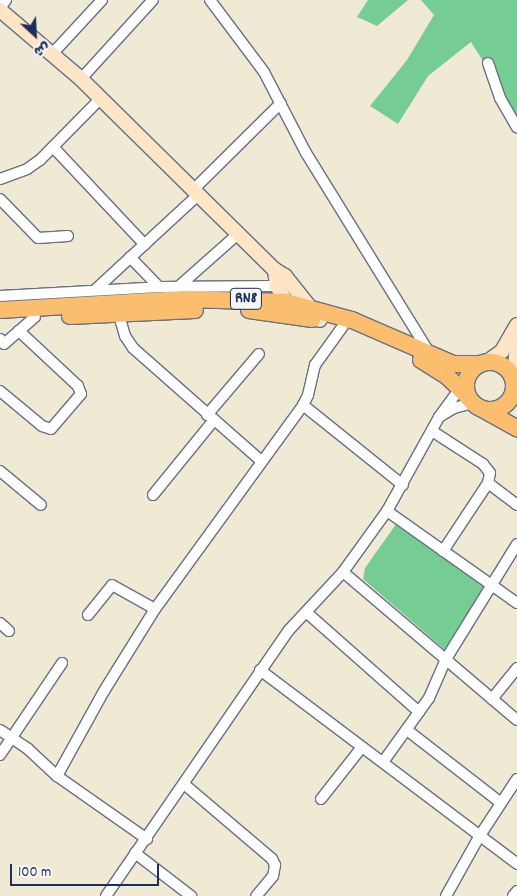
<!DOCTYPE html>
<meta charset="utf-8">
<style>
body{margin:0}
#map{position:relative;width:517px;height:896px;overflow:hidden;background:#f0e9d4;font-family:Dekko,"Playpen Sans Arabic",sans-serif}
div>[style]{position:absolute}
[style*='--x']{left:calc(var(--x)*1px);top:calc(var(--y)*1px);width:calc(var(--w)*1px);rotate:calc(var(--a)*1deg)}
.green>*{inset:0;background:#76cd93}
.roads{filter:drop-shadow(1px 0 #667087) drop-shadow(-1px 0 #667087) drop-shadow(0 1px #667087) drop-shadow(0 -1px #667087)}
.street>*{height:10px;margin:-5px;padding:0 5px;transform-origin:5px;border-radius:5px;background:#fff}
.secondary>*{height:14px;margin:-7px;padding:0 7px;transform-origin:7px;border-radius:7px;background:#fde5c5}
.primary>*{height:16px;margin:-8px;padding:0 8px;transform-origin:8px;border-radius:8px;background:#fbbd6e}
.primary>.ring{margin:-8px;padding:0;box-sizing:content-box;background:none;border:16px solid #fbbd6e;border-radius:50%}
span{translate:-50% -50%;white-space:nowrap;text-align:center;line-height:1.15;-webkit-text-stroke:4px #f6f6f2;paint-order:stroke}
.shield-label span{padding:1px 4px;background:#f6f6f2;border:1px solid;border-radius:4px;-webkit-text-stroke-width:0}
.shield-label{font-size:16px;color:#1b2f5e;font-weight:700}
.north{position:absolute;left:10px;top:10px;width:50px;height:50px;-webkit-text-stroke:4px #f6f6f2;paint-order:stroke;rotate:155deg;font-size:14px;font-weight:700;line-height:20px;text-align:center;color:#1b2f5e}
.north::after{content:'';display:block;margin:auto;width:18px;height:22px;background:#1b2f5e;clip-path:polygon(50% 0,100% 100%,50% 72%,0 100%)}
.scale{position:absolute;left:10px;top:864px;width:149px;height:22px;box-sizing:border-box;border:2px solid #1b2f5e;border-top:0;padding-left:6px;font-size:15px;line-height:18px;white-space:nowrap;color:#1b2f5e;-webkit-text-stroke:4px #f6f6f2;paint-order:stroke}
</style>
<div id="map">
<div class="green">
<div style="clip-path:polygon(368px 0,408px 0,377px 26px,357px 17px)"></div>
<div style="clip-path:polygon(421px 0,517px 0,517px 115px,471px 42px,428px 76px,398px 124px,370px 106px,407px 60px,434px 15px)"></div>
<div style="clip-path:polygon(399px 520px,488px 587px,449px 649px,444px 649px,363px 579px,365px 568px)"></div>
</div>
<div class="roads">
<div class="street">
<div style="--x:210;--y:0;--w:90;--a:53.1"></div>
<div style="--x:264;--y:72;--w:91;--a:62.6"></div>
<div style="--x:306;--y:153;--w:236;--a:58.3"></div>
<div style="--x:0;--y:8;--w:10;--a:-53"></div>
<div style="--x:53;--y:53;--w:72;--a:-47.2"></div>
<div style="--x:488;--y:63;--w:37;--a:71"></div>
<div style="--x:500;--y:98;--w:34;--a:60"></div>
<div style="--x:81;--y:79;--w:107;--a:-47.7"></div>
<div style="--x:53;--y:147;--w:134;--a:46.8"></div>
<div style="--x:0;--y:179;--w:29;--a:-20"></div>
<div style="--x:27;--y:169;--w:16;--a:-35"></div>
<div style="--x:40;--y:160;--w:86;--a:-45.5"></div>
<div style="--x:194;--y:189;--w:122;--a:-44.7"></div>
<div style="--x:0;--y:199;--w:54;--a:45.7"></div>
<div style="--x:38;--y:238;--w:30;--a:-4"></div>
<div style="--x:130;--y:257;--w:42;--a:46"></div>
<div style="--x:177;--y:288;--w:83;--a:-41.6"></div>
<div style="--x:95;--y:290;--w:142;--a:-42.7"></div>
<div style="--x:0;--y:296;--w:159;--a:-3.2"></div>
<div style="--x:159;--y:287;--w:118;--a:-0.5"></div>
<div style="--x:119;--y:315;--w:22;--a:74"></div>
<div style="--x:125;--y:336;--w:14;--a:56"></div>
<div style="--x:133;--y:348;--w:169;--a:41.4"></div>
<div style="--x:0;--y:339;--w:6;--a:51"></div>
<div style="--x:4;--y:344;--w:41;--a:-41.1"></div>
<div style="--x:469;--y:376;--w:51;--a:126.2"></div>
<div style="--x:439;--y:417;--w:17;--a:-31"></div>
<div style="--x:454;--y:408;--w:20;--a:-15"></div>
<div style="--x:0;--y:391;--w:55;--a:39.8"></div>
<div style="--x:42;--y:426;--w:9;--a:18"></div>
<div style="--x:51;--y:429;--w:46;--a:-49.4"></div>
<div style="--x:81;--y:394;--w:9;--a:-111"></div>
<div style="--x:78;--y:386;--w:81;--a:-137"></div>
<div style="--x:303;--y:405;--w:128;--a:38.7"></div>
<div style="--x:207;--y:415;--w:80;--a:-49.6"></div>
<div style="--x:432;--y:431;--w:61;--a:32.9"></div>
<div style="--x:483;--y:464;--w:11;--a:52"></div>
<div style="--x:490;--y:473;--w:10;--a:101"></div>
<div style="--x:488;--y:483;--w:36;--a:37"></div>
<div style="--x:0;--y:471;--w:53;--a:39.7"></div>
<div style="--x:153;--y:495;--w:97;--a:-50.9"></div>
<div style="--x:387;--y:511;--w:159;--a:35.3"></div>
<div style="--x:443;--y:551;--w:82;--a:-56.5"></div>
<div style="--x:343;--y:572;--w:228;--a:40.4"></div>
<div style="--x:306;--y:612;--w:151;--a:41.5"></div>
<div style="--x:88;--y:615;--w:38;--a:-51"></div>
<div style="--x:112;--y:585;--w:49;--a:29.2"></div>
<div style="--x:0;--y:623;--w:12;--a:42"></div>
<div style="--x:260;--y:670;--w:322;--a:37"></div>
<div style="--x:492;--y:699;--w:40;--a:-51"></div>
<div style="--x:0;--y:730;--w:34;--a:34"></div>
<div style="--x:28;--y:749;--w:40;--a:43"></div>
<div style="--x:57;--y:776;--w:110;--a:35"></div>
<div style="--x:407;--y:730;--w:119;--a:37.8"></div>
<div style="--x:0;--y:755;--w:111;--a:-56"></div>
<div style="--x:383;--y:762;--w:79;--a:-54.3"></div>
<div style="--x:429;--y:698;--w:43;--a:-66.4"></div>
<div style="--x:446;--y:659;--w:135;--a:-58.3"></div>
<div style="--x:57;--y:776;--w:97;--a:-61.1"></div>
<div style="--x:104;--y:691;--w:97;--a:-58.1"></div>
<div style="--x:155;--y:609;--w:252;--a:-54"></div>
<div style="--x:303;--y:405;--w:11;--a:-63"></div>
<div style="--x:308;--y:395;--w:31;--a:-77"></div>
<div style="--x:315;--y:365;--w:48;--a:-54.3"></div>
<div style="--x:184;--y:784;--w:116;--a:40.4"></div>
<div style="--x:272;--y:859;--w:7;--a:63"></div>
<div style="--x:275;--y:865;--w:11;--a:100"></div>
<div style="--x:273;--y:876;--w:26;--a:130"></div>
<div style="--x:321;--y:799;--w:66;--a:-51.7"></div>
<div style="--x:135;--y:853;--w:71;--a:37.5"></div>
<div style="--x:106;--y:896;--w:323;--a:-55.5"></div>
<div style="--x:289;--y:630;--w:79;--a:-47"></div>
<div style="--x:343;--y:572;--w:75;--a:-54.2"></div>
<div style="--x:387;--y:511;--w:107;--a:-61"></div>
<div style="--x:446;--y:896;--w:68;--a:-60.8"></div>
<div style="--x:479;--y:837;--w:69;--a:-56.8"></div>
<div style="--x:513;--y:896;--w:6;--a:-51"></div>
</div>
<div class="secondary">
<div style="--x:0;--y:10;--w:106;--a:40.4"></div>
<div style="--x:81;--y:79;--w:272;--a:44.6"></div>
<div style="--x:275;--y:270;--w:12;--a:31"></div>
<div style="--x:285;--y:276;--w:56;--a:51.5"></div>
<div style="--x:275;--y:270;--w:16;--a:83"></div>
<div style="--x:277;--y:286;--w:28;--a:60"></div>
<div style="--x:487;--y:362;--w:19;--a:-36"></div>
<div style="--x:502;--y:351;--w:30;--a:-60"></div>
<div style="--x:514;--y:379;--w:32;--a:-85"></div>
</div>
<div class="primary">
<div style="--x:0;--y:310;--w:184;--a:-3.4"></div>
<div style="--x:184;--y:299;--w:102;--a:1.7"></div>
<div style="--x:286;--y:302;--w:68;--a:15.3"></div>
<div style="--x:352;--y:320;--w:110;--a:23.5"></div>
<div style="--x:453;--y:364;--w:27;--a:0"></div>
<div style="--x:249;--y:310;--w:64;--a:8.1"></div>
<div style="--x:70;--y:316;--w:125;--a:-2.7"></div>
<div style="--x:421;--y:360;--w:31;--a:32"></div>
<div style="--x:447;--y:376;--w:30;--a:45"></div>
<div class="ring" style="left:466px;top:362px;width:32px;height:32px"></div>
<div style="--x:484;--y:410;--w:38;--a:29"></div>
</div>
</div>
<div class="shield-label">
<span style="left:246px;top:299px">RN8</span>
</div>
<div class="north">ش</div>
<div class="scale">100 m</div>
</div>
